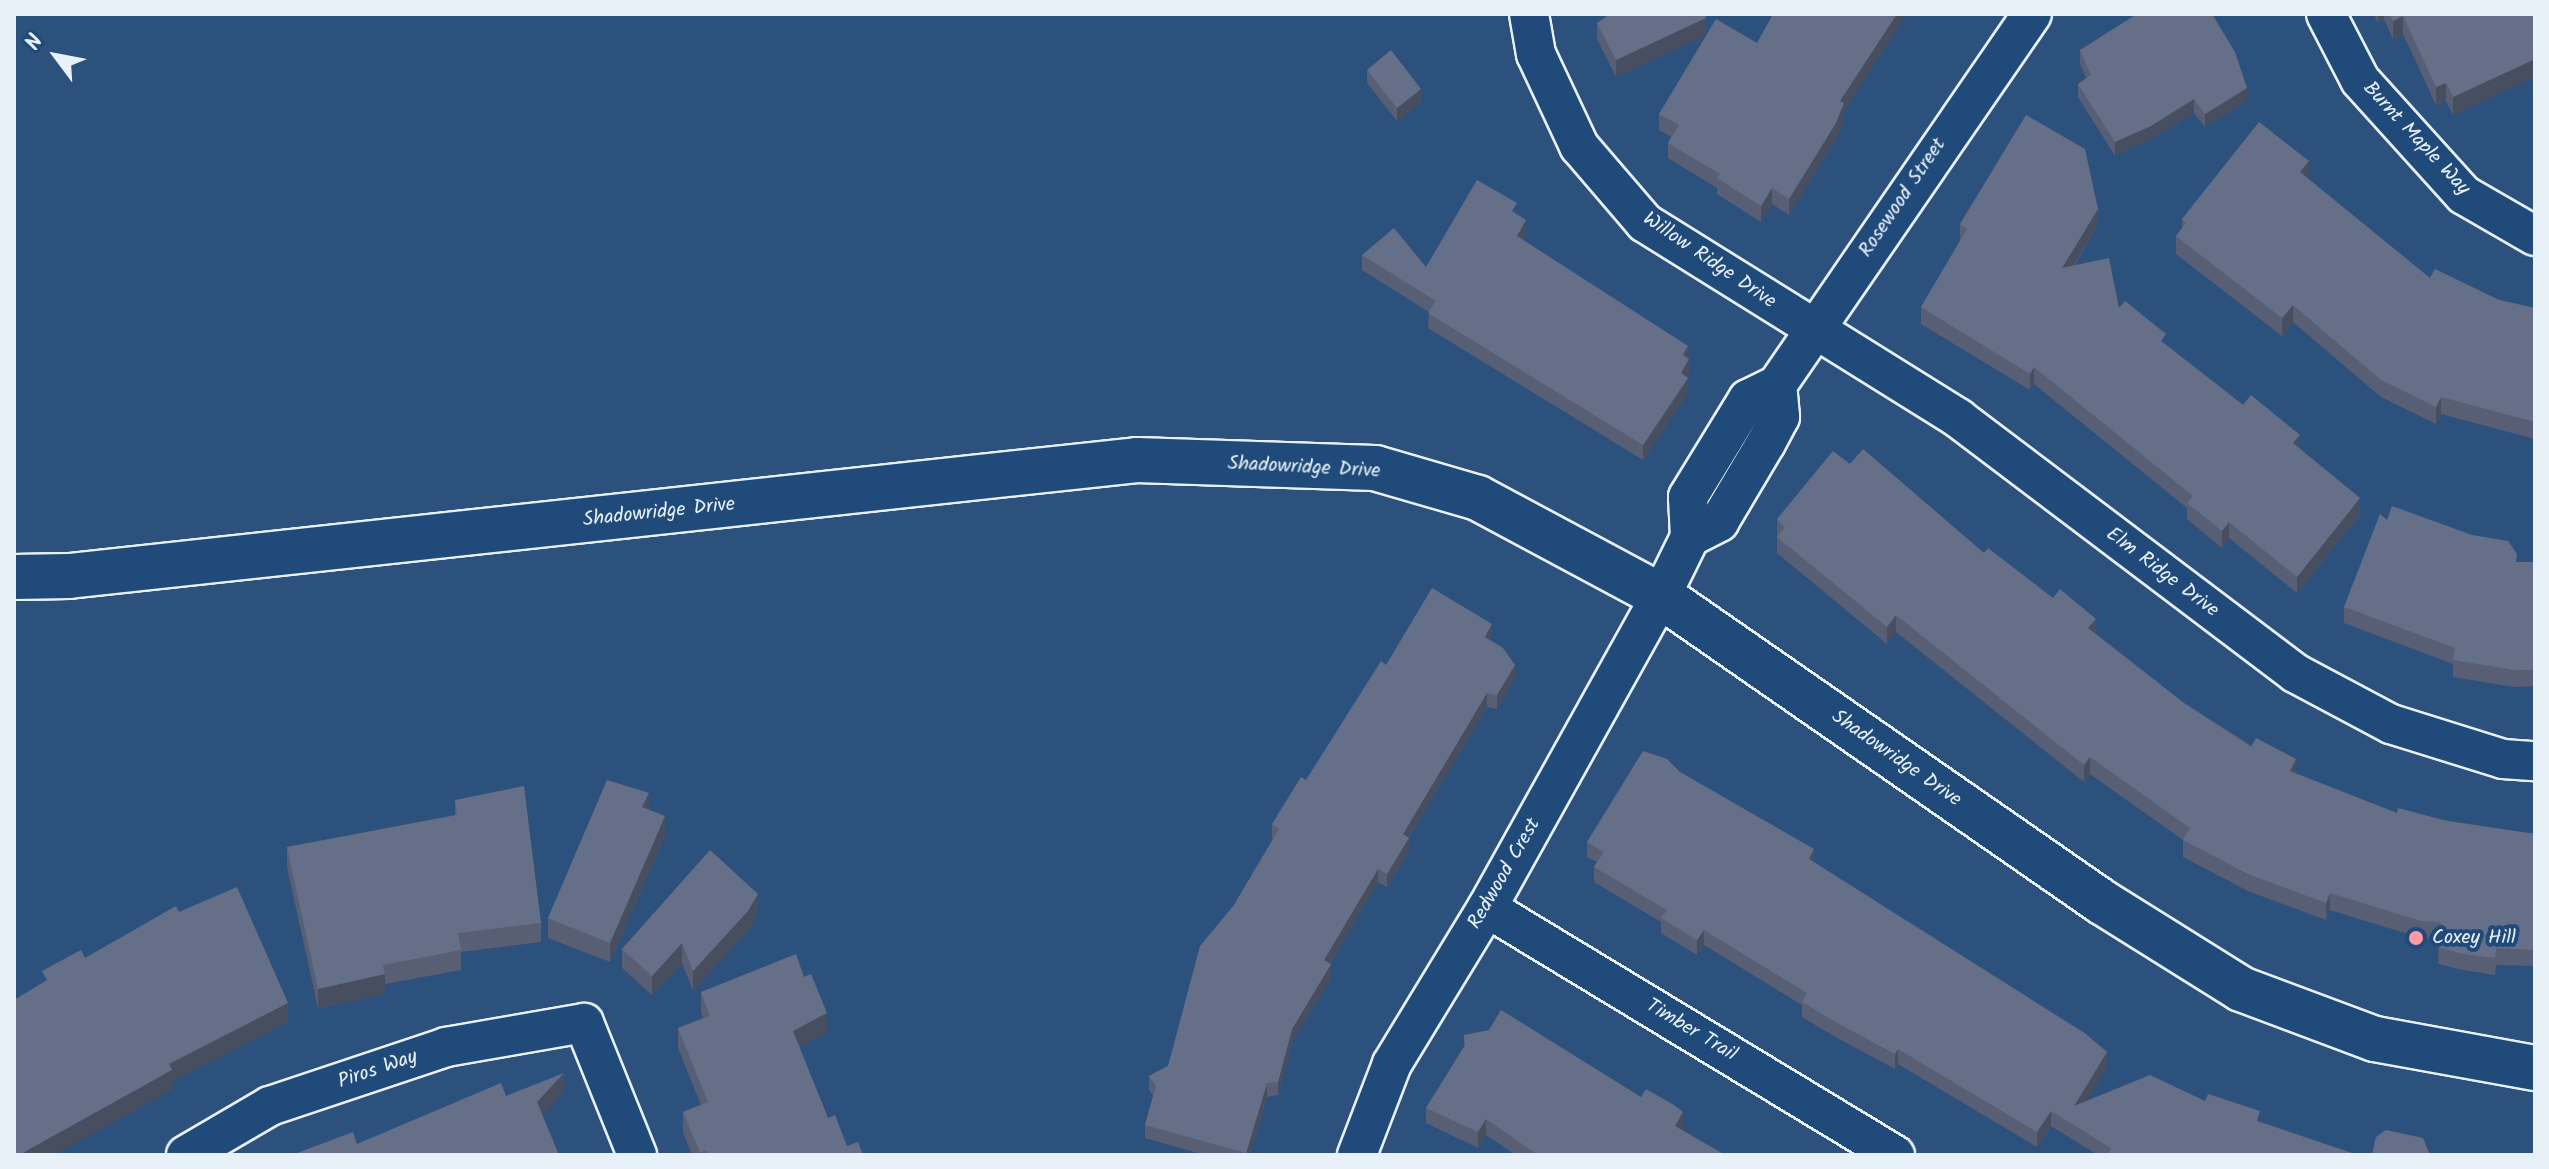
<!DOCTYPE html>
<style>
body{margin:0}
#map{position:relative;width:2549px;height:1169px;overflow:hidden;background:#2d517d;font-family:Kalam,sans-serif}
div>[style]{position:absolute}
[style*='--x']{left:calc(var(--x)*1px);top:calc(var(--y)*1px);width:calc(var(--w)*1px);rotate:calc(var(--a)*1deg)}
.roads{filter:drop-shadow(2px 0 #e8f1f8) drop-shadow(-2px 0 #e8f1f8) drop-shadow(0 2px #e8f1f8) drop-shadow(0 -2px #e8f1f8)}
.minor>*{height:38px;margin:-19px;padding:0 19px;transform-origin:19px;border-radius:19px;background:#1f4a7a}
.tertiary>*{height:44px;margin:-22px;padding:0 22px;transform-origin:22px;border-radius:22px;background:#1f4a7a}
.wall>*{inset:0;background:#585f75}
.shaded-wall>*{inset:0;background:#474e5f}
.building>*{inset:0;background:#666f88}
.dots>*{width:22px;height:22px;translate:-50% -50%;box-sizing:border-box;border:4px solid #1f4a7a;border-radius:50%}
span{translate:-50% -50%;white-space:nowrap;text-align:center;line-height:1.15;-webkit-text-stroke:8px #1f4a7a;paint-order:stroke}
.street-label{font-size:20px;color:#e8f1f8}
.poi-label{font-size:20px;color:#e8f1f8}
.left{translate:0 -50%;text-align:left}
.frame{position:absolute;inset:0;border:16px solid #e8f1f8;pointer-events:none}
.north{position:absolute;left:16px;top:16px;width:80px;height:80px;-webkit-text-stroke:6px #1f4a7a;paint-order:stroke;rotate:302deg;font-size:22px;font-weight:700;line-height:32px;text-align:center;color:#e8f1f8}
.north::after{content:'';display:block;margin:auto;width:28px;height:36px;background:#e8f1f8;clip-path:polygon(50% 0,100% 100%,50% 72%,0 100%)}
</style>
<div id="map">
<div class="roads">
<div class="minor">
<div style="--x:1529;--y:14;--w:41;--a:80.1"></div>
<div style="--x:1536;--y:54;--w:102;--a:64.9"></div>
<div style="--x:1579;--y:146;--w:101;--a:49.4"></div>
<div style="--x:1645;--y:223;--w:369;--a:31.9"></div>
<div style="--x:1958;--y:418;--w:423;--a:37.1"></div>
<div style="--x:2295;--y:673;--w:109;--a:28"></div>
<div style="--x:2391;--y:724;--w:117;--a:17.4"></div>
<div style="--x:2503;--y:759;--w:32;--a:4"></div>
<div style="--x:2326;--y:14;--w:74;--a:62.7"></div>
<div style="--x:2360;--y:80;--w:155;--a:47.9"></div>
<div style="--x:2464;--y:195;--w:82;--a:30"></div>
<div style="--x:1690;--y:537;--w:33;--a:-27"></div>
<div style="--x:1719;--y:522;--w:92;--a:-59.3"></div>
<div style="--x:1766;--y:443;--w:30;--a:-62"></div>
<div style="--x:1780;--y:417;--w:32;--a:-95"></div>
<div style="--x:1487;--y:908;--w:477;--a:31.2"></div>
<div style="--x:186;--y:1155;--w:97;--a:-30.3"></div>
<div style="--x:270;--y:1106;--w:186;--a:-18.5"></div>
<div style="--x:446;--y:1047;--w:140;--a:-9.9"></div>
<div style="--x:584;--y:1023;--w:142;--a:68.1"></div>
<div style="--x:1357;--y:1155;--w:97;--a:-69"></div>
<div style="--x:1392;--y:1064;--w:183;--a:-58.7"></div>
<div style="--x:1487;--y:908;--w:357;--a:-60.9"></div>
<div style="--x:1661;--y:596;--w:66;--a:-63.8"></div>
<div style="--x:1690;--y:537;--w:40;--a:-92.9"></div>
<div style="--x:1688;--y:497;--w:115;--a:-58.5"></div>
<div style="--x:1748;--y:399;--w:32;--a:-26"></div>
<div style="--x:1777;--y:385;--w:450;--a:-55.5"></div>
</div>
<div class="tertiary">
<div style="--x:14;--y:577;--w:55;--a:-1"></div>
<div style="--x:69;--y:576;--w:1074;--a:-6.2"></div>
<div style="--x:1137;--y:460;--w:238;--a:1.9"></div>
<div style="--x:1375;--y:468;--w:107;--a:16.2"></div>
<div style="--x:1478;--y:498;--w:208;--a:28.2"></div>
<div style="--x:1661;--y:596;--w:537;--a:34.76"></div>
<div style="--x:2102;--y:902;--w:164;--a:32"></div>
<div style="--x:2241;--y:989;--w:143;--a:20.5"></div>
<div style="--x:2375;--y:1039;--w:163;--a:10.3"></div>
</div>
</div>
<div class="wall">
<div style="clip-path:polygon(2374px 14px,2535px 14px,2535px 77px,2453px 115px,2446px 101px,2436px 105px,2403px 34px,2393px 39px,2384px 19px,2378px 23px)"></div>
<div style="clip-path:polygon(1597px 23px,1706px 35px,1616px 77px,1597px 39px)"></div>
<div style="clip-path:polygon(1757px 43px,1844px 111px,1844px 119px,1836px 139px,1789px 215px,1772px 204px,1761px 222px,1717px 194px,1717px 188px,1668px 158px,1668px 143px,1671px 137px,1659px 130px,1659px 114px)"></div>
<div style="clip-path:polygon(2080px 50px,2247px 101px,2205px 127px,2194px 113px,2151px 139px,2115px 156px,2078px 97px,2078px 84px,2086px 78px,2080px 64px)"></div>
<div style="clip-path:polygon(1367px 70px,1421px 102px,1397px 121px,1367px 83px)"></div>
<div style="clip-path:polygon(2309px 178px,2308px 179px,2430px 278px,2499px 300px,2535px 308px,2535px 439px,2441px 414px,2436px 424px,2381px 397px,2293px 322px,2282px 336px,2176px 254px,2176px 236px,2182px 228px,2182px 219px)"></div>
<div style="clip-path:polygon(1517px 214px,1526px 235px,1523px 241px,1688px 358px,1689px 374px,1687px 377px,1688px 393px,1643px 460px,1428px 328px,1429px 312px,1362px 270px,1362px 255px,1426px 267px)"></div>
<div style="clip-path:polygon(1960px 224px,2098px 225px,2074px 266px,2119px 308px,2300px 449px,2360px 515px,2297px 593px,2229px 538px,2222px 548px,2187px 519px,2187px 508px,2034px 384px,2030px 390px,1921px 324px,1921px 307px,1960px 241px)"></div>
<div style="clip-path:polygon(1850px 464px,1984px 553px,2096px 634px,2184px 703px,2296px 774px,2397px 813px,2535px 834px,2535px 966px,2496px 965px,2495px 975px,2463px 970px,2438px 964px,2439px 939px,2421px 938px,2330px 910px,2326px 920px,2248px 891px,2183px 857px,2183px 840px,2090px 774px,2084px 782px,1896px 632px,1887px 644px,1777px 553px,1777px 519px)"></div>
<div style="clip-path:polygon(2387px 520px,2517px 562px,2535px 562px,2535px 686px,2514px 687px,2453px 677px,2453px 664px,2344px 623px,2344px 607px)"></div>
<div style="clip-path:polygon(1492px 638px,1490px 640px,1515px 678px,1497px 709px,1487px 707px,1409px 837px,1409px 851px,1387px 887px,1378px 882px,1330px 964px,1331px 978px,1292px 1042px,1278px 1095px,1267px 1097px,1250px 1155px,1205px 1155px,1145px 1138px,1145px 1125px,1153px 1096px,1149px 1090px,1149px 1076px,1168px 1066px,1234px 905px,1273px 839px,1272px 838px,1272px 824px,1306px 780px,1386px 665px)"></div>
<div style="clip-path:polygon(1680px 772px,1814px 862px,2107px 1067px,2086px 1101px,2205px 1101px,2260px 1122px,2358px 1155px,2098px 1155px,2051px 1126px,2037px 1147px,1898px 1064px,1895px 1069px,1839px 1039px,1802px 1017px,1802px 1005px,1704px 945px,1697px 955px,1661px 933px,1661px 922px,1594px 882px,1594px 867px,1597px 862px,1587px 857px,1587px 842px)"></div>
<div style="clip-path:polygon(455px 800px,541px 923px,541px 942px,461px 952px,461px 970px,385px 984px,385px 994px,318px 1008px,287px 867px,287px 847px,455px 815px)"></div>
<div style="clip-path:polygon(649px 810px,665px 836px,610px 962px,548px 938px,548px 918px)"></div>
<div style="clip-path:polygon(758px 913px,748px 931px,693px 991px,682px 963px,652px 995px,622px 968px,622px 949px)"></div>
<div style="clip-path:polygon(701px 992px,827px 1032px,799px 1047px,828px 1118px,847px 1146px,863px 1155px,692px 1155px,683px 1132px,683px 1112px,701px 1105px,678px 1048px,678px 1028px,703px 1018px,701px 1011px)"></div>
<div style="clip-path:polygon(1464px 1035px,1683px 1128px,1682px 1130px,1725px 1155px,1516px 1155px,1486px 1135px,1478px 1148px,1426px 1123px,1426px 1108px,1464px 1048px)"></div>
</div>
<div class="shaded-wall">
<div style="clip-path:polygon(1897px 14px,1907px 14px,1844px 111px,1844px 119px,1836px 139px,1789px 215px,1789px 199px,1840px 101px)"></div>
<div style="clip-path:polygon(2378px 14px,2384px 14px,2384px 19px,2378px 23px)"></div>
<div style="clip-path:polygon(2403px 16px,2403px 34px,2393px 39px,2393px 21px)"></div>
<div style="clip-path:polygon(1706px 18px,1706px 35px,1616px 77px,1616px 60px)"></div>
<div style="clip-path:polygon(2535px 59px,2535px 77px,2453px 115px,2453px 97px)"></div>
<div style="clip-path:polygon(2446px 83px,2446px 101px,2436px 105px,2436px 87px)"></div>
<div style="clip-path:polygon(2247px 88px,2247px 101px,2205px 127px,2205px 114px)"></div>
<div style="clip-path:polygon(1421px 89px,1421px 102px,1397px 121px,1397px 108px)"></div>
<div style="clip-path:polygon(2194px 99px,2194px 113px,2151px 139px,2115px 156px,2115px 142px)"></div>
<div style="clip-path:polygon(2309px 161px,2309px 178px,2300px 189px,2300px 172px)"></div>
<div style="clip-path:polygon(1772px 188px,1772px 204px,1761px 222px,1761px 206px)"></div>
<div style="clip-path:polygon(2098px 209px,2098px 225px,2062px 284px,2062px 268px)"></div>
<div style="clip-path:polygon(1526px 220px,1526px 235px,1517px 252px,1517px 236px)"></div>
<div style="clip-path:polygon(2293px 305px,2293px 322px,2282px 336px,2282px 318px)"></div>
<div style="clip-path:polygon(1688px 346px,1689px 374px,1681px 388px,1683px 355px)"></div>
<div style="clip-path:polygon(2034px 367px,2034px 384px,2030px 390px,2030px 374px)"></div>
<div style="clip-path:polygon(1688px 378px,1688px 393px,1643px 460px,1643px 445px)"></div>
<div style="clip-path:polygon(2441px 397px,2441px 414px,2436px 424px,2436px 407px)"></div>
<div style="clip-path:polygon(2300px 435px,2300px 451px,2293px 443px)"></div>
<div style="clip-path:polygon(2360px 498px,2360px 515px,2297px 593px,2297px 577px)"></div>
<div style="clip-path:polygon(2229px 522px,2229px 538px,2222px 548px,2222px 531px)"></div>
<div style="clip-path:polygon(1896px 615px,1896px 632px,1887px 644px,1887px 627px)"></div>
<div style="clip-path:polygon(2096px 619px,2096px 635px,2088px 628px)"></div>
<div style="clip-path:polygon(1492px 624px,1492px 638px,1485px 650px,1485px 637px)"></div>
<div style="clip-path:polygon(1515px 665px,1515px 678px,1497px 709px,1497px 695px)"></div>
<div style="clip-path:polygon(1487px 693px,1487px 707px,1403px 847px,1403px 834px)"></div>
<div style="clip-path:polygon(2090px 757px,2090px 774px,2084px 782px,2084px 765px)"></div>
<div style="clip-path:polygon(2296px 759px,2296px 776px,2290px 771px)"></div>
<div style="clip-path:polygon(649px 793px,649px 813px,642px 807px)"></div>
<div style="clip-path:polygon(665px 816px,665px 836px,610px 962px,610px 943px)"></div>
<div style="clip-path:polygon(1409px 838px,1409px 851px,1387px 887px,1387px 874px)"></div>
<div style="clip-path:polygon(1814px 849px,1814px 864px,1809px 859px)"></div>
<div style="clip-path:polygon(1378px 869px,1378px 882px,1324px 974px,1324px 960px)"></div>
<div style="clip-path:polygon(2330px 893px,2330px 910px,2326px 920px,2326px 903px)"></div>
<div style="clip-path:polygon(758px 894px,758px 913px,748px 931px,693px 991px,693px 971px)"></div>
<div style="clip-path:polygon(1704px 930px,1704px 945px,1697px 955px,1697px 940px)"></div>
<div style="clip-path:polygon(682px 943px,682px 963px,652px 995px,652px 976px)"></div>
<div style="clip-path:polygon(1331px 964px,1331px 978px,1292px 1042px,1278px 1095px,1278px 1082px,1292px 1029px)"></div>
<div style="clip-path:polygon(385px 974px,385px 994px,318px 1008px,318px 989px)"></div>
<div style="clip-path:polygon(288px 1003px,288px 1022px,172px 1082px,172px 1090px,54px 1155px,19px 1155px,169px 1064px)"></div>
<div style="clip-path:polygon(827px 1013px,827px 1032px,793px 1050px,793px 1031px)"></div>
<div style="clip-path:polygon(1898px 1049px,1898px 1064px,1895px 1069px,1895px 1054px)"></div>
<div style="clip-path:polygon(2107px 1052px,2107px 1067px,2074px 1121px,2074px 1106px)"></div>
<div style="clip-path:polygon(564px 1073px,564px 1092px,537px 1122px,537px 1102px)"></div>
<div style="clip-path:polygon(1267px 1083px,1267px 1097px,1250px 1155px,1246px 1155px)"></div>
<div style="clip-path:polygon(2051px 1111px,2051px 1126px,2037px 1147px,2037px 1132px)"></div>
<div style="clip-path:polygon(1683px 1112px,1683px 1128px,1675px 1141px,1675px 1126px)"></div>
<div style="clip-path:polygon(1486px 1119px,1486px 1135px,1478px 1148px,1478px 1132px)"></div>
</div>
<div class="building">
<div style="clip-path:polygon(1610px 14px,1705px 14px,1706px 18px,1616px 60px,1597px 23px)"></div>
<div style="clip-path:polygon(1773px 14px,1897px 14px,1840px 101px,1844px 103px,1836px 123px,1789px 199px,1772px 188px,1761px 206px,1717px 178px,1720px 174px,1668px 143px,1679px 125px,1659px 114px,1716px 19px,1757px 43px)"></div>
<div style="clip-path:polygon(2137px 14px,2212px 14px,2235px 52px,2247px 88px,2205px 114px,2194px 99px,2151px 126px,2115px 142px,2078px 84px,2091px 75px,2080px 50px)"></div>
<div style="clip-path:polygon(2390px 14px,2535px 14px,2535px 59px,2453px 97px,2446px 83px,2436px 87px,2403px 16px,2393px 21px)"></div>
<div style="clip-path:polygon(1391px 50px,1421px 89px,1397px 108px,1367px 70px)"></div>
<div style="clip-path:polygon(2026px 115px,2085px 149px,2098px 209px,2062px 268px,2109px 258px,2119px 308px,2125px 301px,2166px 334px,2161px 341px,2243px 405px,2251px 395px,2300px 435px,2293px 443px,2360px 498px,2297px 577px,2229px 522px,2222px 531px,2187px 503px,2193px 496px,2034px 367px,2030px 374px,1921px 307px,1967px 229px,1960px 224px)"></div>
<div style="clip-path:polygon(2259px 122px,2309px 161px,2300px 172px,2430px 278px,2435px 269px,2499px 300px,2535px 308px,2535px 422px,2441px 397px,2436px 407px,2381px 380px,2293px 305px,2282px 318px,2176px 236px,2186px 223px,2182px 219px)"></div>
<div style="clip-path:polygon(1477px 180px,1517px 203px,1512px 211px,1526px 220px,1517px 236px,1688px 346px,1683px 355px,1689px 359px,1681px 373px,1688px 378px,1643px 445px,1428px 313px,1436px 301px,1362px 255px,1394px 228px,1426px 267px)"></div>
<div style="clip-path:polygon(1863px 449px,1984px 553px,1988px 548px,2053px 598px,2060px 589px,2096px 619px,2088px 628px,2184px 703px,2251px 747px,2256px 738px,2296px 759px,2290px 771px,2397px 813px,2398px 808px,2447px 821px,2535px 834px,2535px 950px,2496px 948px,2495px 958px,2463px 954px,2438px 947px,2441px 922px,2421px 921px,2330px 893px,2326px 903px,2248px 874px,2183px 840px,2190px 828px,2090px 757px,2084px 765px,1896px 615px,1887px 627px,1777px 537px,1785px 527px,1777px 519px,1833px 451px,1850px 464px)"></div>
<div style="clip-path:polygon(2392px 506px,2472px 535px,2508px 541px,2517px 554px,2516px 562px,2535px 562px,2535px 670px,2514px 670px,2453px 660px,2455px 648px,2344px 607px,2380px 514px,2387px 520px)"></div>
<div style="clip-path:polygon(1432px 588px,1492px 624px,1485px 637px,1503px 648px,1515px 665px,1497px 695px,1487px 693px,1403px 834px,1409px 838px,1387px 874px,1378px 869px,1324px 960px,1331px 964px,1292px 1029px,1278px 1082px,1267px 1083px,1246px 1153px,1145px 1125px,1156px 1086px,1149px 1076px,1168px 1066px,1200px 946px,1234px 905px,1279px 829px,1272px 824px,1301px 777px,1306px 780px,1381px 661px,1386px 665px)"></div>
<div style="clip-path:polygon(1643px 751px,1667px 759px,1680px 772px,1814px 849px,1809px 859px,2086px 1034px,2107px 1052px,2074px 1106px,2150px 1075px,2205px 1101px,2208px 1094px,2260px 1111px,2257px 1121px,2358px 1155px,2108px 1155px,2111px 1148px,2051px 1111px,2037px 1132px,1898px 1049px,1895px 1054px,1839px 1024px,1802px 1002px,1807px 993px,1704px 930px,1697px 940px,1661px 918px,1667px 910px,1594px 867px,1604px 852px,1587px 842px)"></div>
<div style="clip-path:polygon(607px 780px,649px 793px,642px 807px,665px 816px,610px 943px,548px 918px)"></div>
<div style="clip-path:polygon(524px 786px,541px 923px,458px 933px,461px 950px,383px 965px,385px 974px,318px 989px,287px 847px,457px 815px,455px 800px)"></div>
<div style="clip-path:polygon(710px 850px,758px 894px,748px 911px,693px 971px,682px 943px,652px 976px,622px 949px)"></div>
<div style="clip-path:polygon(237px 887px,288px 1003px,169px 1064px,172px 1070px,19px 1155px,14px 1155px,14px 1000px,47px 980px,42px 971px,81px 950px,85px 958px,176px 906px,179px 912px)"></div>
<div style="clip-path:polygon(796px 954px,804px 977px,811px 974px,827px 1013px,793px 1031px,828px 1118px,835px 1115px,847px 1146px,858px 1142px,863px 1155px,708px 1155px,706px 1150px,700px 1153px,683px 1112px,708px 1102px,678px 1028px,710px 1016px,701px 992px)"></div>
<div style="clip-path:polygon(1501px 1010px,1641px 1097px,1646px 1089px,1674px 1105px,1683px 1112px,1675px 1126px,1725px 1155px,1538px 1155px,1486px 1119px,1478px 1132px,1426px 1108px,1465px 1045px,1464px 1035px,1489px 1030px)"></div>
<div style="clip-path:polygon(564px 1073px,537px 1102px,559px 1155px,292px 1155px,353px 1132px,357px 1144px,501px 1083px,506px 1096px)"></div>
<div style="clip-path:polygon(2386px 1130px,2423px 1138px,2430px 1155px,2372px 1155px,2376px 1137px)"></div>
</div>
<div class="dots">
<div style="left:2416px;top:938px;background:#ff9aa2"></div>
</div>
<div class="street-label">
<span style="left:2416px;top:139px;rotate:47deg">Burnt Maple Way</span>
<span style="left:1903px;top:198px;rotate:-56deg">Rosewood Street</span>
<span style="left:1709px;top:261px;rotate:34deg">Willow Ridge Drive</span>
<span style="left:1304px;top:468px;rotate:3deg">Shadowridge Drive</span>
<span style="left:659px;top:513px;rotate:-6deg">Shadowridge Drive</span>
<span style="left:2162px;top:573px;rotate:37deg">Elm Ridge Drive</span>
<span style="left:1896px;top:759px;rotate:35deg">Shadowridge Drive</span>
<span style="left:1505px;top:874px;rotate:-60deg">Redwood Crest</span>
<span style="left:1691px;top:1031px;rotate:31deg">Timber Trail</span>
<span style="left:378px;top:1070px;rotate:-19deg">Piros Way</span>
</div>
<div class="poi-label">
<span class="left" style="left:2432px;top:938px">Coxey Hill</span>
</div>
<div class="frame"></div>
<div class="north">N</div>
</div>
